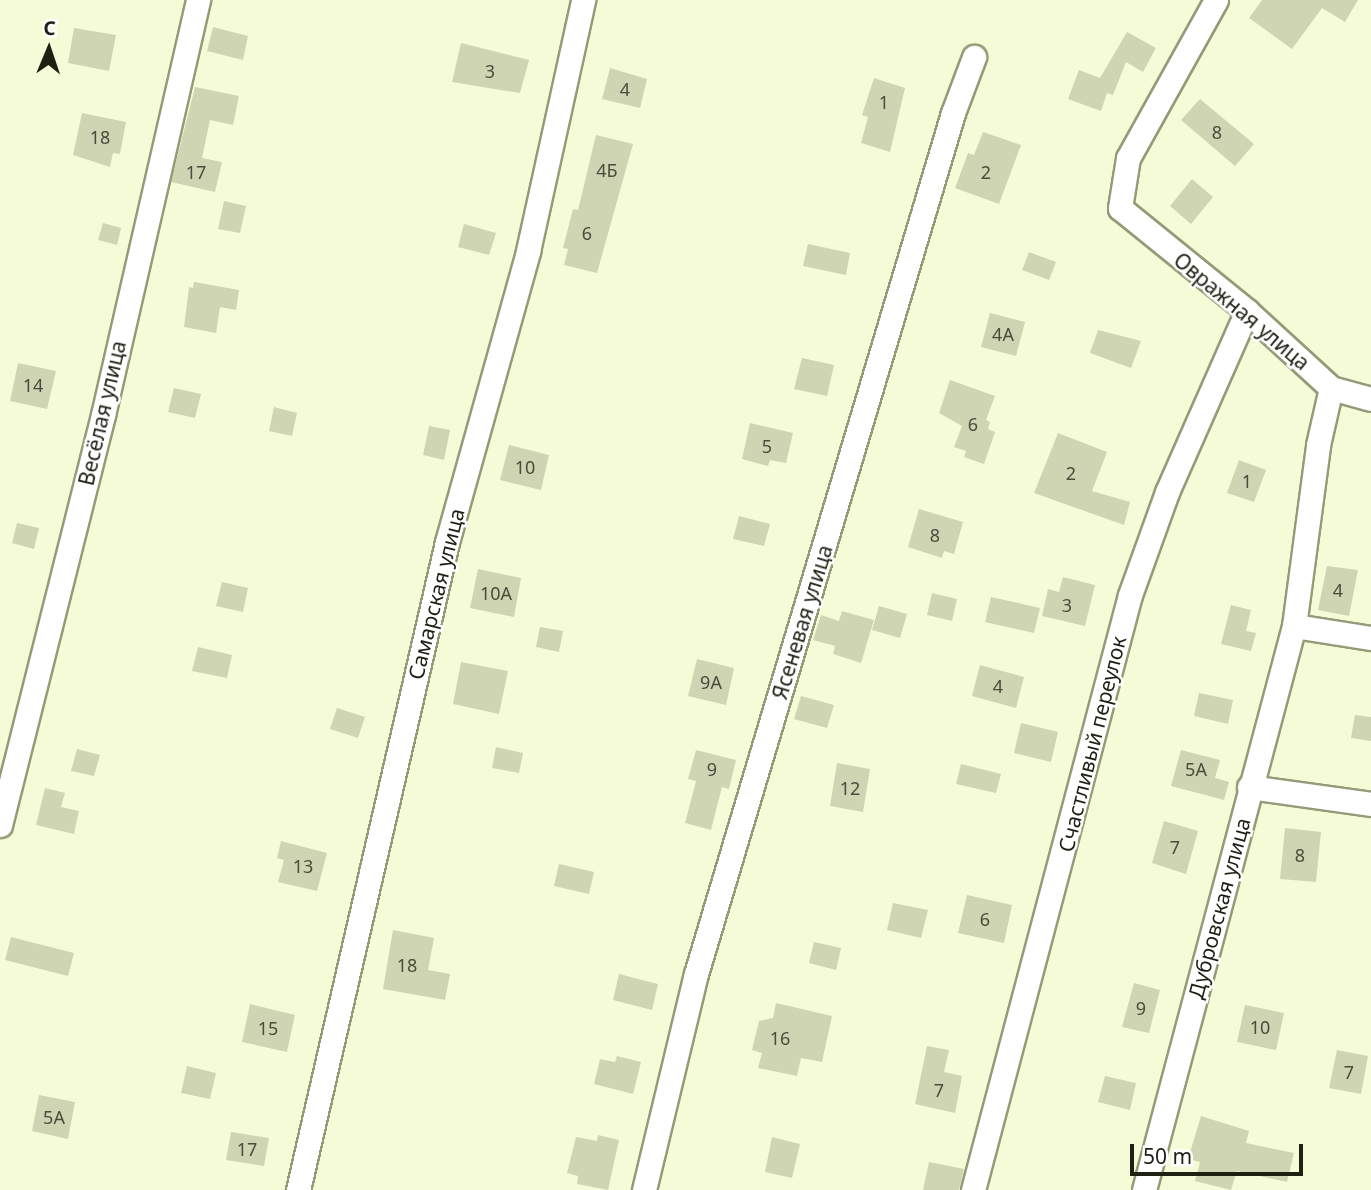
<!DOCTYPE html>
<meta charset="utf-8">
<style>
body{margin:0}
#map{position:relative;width:1371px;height:1190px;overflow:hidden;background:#f6fbd7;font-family:"Noto Sans",sans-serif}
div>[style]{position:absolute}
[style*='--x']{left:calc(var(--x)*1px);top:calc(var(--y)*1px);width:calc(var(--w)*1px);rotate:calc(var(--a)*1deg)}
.building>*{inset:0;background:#cfd4b2}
.roads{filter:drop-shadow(2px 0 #959a79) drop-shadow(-2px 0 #959a79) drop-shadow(0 2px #959a79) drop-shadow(0 -2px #959a79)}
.minor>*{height:23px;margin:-11.5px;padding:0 11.5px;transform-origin:11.5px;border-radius:11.5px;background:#fff}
span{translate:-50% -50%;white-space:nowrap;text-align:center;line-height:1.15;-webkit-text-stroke:5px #fff;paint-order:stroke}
.number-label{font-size:18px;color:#4a4d3b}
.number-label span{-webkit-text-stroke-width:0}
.street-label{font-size:21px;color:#1e2013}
.north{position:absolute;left:14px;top:14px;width:70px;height:70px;-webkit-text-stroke:5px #fff;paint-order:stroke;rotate:2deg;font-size:19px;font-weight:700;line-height:28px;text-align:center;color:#1e2013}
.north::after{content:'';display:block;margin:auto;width:24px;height:32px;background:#1e2013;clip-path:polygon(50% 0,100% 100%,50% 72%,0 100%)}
.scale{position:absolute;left:1130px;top:1144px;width:173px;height:32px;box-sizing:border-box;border:4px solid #1e2013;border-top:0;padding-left:9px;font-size:21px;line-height:24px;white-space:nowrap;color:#1e2013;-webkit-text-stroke:5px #fff;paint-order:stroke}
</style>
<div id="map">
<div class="building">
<div style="clip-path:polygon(1262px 0,1358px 0,1345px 22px,1322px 8px,1292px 49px,1249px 18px)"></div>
<div style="clip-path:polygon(213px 27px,248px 36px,243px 60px,207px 51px)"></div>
<div style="clip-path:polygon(74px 28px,116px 35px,109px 71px,68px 63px)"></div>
<div style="clip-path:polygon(1127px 32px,1156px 48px,1143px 72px,1126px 62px,1113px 95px,1107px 93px,1101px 111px,1068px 99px,1079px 70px,1100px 78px)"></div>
<div style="clip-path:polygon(461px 43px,529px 60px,520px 93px,452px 82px)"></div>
<div style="clip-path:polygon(610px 68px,647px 79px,640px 108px,602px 99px)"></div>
<div style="clip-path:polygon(874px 78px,905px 88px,890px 152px,861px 143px,868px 117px,862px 115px)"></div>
<div style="clip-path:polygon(195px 87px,239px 96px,233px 125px,210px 120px,202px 158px,222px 162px,215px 192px,171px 182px)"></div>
<div style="clip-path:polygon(1200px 99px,1254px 144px,1235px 166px,1181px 120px)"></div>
<div style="clip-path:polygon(82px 113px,126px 122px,120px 154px,113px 153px,110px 167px,73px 155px)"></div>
<div style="clip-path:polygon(983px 132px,1021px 145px,999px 204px,955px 188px,968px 153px,974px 155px)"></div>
<div style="clip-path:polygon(596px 135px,633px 144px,597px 273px,564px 265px,568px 249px,563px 248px,573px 209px,578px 210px)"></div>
<div style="clip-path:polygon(1192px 179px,1213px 197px,1191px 224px,1170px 206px)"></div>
<div style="clip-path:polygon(224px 201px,246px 206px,240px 233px,218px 229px)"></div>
<div style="clip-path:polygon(103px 223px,121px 228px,117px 245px,98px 240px)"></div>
<div style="clip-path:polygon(464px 224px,496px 233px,489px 255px,458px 247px)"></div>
<div style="clip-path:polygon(808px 244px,850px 253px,846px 275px,803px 266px)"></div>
<div style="clip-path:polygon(1029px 252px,1056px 262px,1049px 280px,1022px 270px)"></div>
<div style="clip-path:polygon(194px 282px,239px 290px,236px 310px,220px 307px,216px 333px,184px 327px,189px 287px,193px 288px)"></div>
<div style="clip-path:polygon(990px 313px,1025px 322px,1016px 356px,981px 347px)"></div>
<div style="clip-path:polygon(1098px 330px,1141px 341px,1131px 368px,1090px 353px)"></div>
<div style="clip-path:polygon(802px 358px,834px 365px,827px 396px,794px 389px)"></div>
<div style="clip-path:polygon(18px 363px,56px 371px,47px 409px,10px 401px)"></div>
<div style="clip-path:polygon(950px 380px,995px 396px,986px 420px,990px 422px,988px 429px,995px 432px,984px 464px,964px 457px,966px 451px,954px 447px,962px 426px,939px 413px)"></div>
<div style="clip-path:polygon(174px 388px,201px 394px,195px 418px,168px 412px)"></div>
<div style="clip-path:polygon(274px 407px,297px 413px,292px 436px,269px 431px)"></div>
<div style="clip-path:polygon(750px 423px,793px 433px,786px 463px,770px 460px,768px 466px,742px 459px)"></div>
<div style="clip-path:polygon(429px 426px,450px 430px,444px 460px,423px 455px)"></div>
<div style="clip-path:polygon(1058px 433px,1107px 452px,1092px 491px,1130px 502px,1124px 525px,1034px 493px)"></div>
<div style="clip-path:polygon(509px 445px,549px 455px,541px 490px,500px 480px)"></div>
<div style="clip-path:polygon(1239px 460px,1266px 470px,1254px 502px,1227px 493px)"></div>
<div style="clip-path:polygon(919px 509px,963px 522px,954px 554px,944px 551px,942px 558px,908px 547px)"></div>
<div style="clip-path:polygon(739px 516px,770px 524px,764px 546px,733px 539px)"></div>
<div style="clip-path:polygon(17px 523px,39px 528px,34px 549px,12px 543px)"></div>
<div style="clip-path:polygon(1327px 566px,1358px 570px,1349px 616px,1318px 610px)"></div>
<div style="clip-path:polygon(478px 569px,521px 578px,514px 617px,470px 608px)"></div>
<div style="clip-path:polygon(1063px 577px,1095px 585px,1085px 626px,1042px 616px,1048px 589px,1059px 592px)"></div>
<div style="clip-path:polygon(222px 582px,248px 588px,243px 612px,216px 606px)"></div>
<div style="clip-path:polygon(932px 593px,957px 599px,952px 621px,927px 615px)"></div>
<div style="clip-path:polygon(991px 597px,1040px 608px,1034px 633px,985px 622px)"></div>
<div style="clip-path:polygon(1231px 605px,1251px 610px,1246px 631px,1256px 633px,1251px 651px,1221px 644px)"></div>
<div style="clip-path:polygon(879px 606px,907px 614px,900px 638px,872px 630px)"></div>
<div style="clip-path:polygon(842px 611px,874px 620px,861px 663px,833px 654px,835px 646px,813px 640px,821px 615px,839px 621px)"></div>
<div style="clip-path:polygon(540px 627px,563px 631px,559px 652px,536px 647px)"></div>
<div style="clip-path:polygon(198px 647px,232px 655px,227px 678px,192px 671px)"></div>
<div style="clip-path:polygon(697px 659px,734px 668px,726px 705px,688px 696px)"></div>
<div style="clip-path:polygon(461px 662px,508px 671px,499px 714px,453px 704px)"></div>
<div style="clip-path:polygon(980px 665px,1024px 677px,1016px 708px,972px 696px)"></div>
<div style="clip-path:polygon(1199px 693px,1233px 700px,1228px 724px,1194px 716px)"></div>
<div style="clip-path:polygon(801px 696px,834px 705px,827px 728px,794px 719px)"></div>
<div style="clip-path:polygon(337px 708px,365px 717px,358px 738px,330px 729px)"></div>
<div style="clip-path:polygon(1355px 715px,1371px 717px,1371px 741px,1351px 738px)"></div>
<div style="clip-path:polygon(1021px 723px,1058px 732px,1051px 762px,1014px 753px)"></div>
<div style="clip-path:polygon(496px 747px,523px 753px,519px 773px,492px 768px)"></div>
<div style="clip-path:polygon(77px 749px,100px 755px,94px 776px,71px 771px)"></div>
<div style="clip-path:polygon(696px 750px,736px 760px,729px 789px,722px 787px,711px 830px,685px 823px,696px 781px,688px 779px)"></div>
<div style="clip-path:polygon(1181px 750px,1220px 760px,1215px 778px,1229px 782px,1224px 800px,1171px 786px)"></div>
<div style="clip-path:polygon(837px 763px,870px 769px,863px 812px,830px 806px)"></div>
<div style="clip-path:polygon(961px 764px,1001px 774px,996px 793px,956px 784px)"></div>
<div style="clip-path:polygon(45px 788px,65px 793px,61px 807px,79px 811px,74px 834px,36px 825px)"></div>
<div style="clip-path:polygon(1164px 821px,1198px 831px,1186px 874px,1152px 863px)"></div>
<div style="clip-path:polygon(1285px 828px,1321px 832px,1316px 882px,1280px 879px)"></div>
<div style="clip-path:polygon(281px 841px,327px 853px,317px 891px,278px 882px,284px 860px,277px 858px)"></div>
<div style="clip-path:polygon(559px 864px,594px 872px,589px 894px,554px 886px)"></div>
<div style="clip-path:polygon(967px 895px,1012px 905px,1004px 943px,958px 933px)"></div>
<div style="clip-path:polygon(893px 903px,928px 910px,921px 938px,887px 930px)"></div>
<div style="clip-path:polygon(393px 930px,434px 938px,428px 970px,450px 974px,445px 1000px,383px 989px)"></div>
<div style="clip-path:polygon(11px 937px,74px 953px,68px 976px,5px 960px)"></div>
<div style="clip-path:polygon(814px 942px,841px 948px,836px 970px,809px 963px)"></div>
<div style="clip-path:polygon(619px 974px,658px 984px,652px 1010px,613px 1000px)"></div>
<div style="clip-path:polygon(1134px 983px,1160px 990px,1149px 1033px,1122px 1027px)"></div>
<div style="clip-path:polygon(776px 1003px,832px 1016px,822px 1062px,801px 1058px,797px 1076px,758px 1068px,762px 1053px,752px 1050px,759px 1021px,773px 1018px)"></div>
<div style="clip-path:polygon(250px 1004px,295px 1015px,287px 1052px,242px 1042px)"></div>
<div style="clip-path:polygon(1245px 1005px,1284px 1013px,1276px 1050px,1237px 1042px)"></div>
<div style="clip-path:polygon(927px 1046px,949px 1050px,944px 1072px,962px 1076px,955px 1113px,915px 1104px)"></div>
<div style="clip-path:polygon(1337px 1050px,1368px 1056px,1361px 1094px,1329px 1088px)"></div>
<div style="clip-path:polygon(617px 1056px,641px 1062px,633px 1094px,594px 1084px,600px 1059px,615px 1062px)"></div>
<div style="clip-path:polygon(187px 1066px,216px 1073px,210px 1099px,181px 1093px)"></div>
<div style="clip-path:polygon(1105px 1076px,1136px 1083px,1130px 1110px,1098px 1102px)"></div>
<div style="clip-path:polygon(39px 1095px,75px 1102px,68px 1139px,32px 1131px)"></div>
<div style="clip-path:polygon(1201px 1116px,1249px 1131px,1246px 1143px,1294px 1153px,1287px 1182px,1237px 1171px,1231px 1190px,1195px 1181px,1200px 1162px,1188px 1159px)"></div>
<div style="clip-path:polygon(231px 1132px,269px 1138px,264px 1166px,226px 1160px)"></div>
<div style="clip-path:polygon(598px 1135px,619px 1140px,608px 1190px,577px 1184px,578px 1176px,567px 1173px,576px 1137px,597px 1141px)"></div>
<div style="clip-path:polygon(772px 1137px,800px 1144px,792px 1178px,765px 1172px)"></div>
<div style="clip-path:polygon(929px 1162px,964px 1169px,959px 1190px,923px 1190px)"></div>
</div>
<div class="roads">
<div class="minor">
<div style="--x:1216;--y:0;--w:181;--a:119.1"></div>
<div style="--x:1128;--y:158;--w:51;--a:99.1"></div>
<div style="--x:1120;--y:208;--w:164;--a:39"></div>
<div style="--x:1247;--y:311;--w:114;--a:42.5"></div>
<div style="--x:1331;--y:388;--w:41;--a:15.4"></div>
<div style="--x:1294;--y:626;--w:78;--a:8.9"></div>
<div style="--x:1249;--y:787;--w:123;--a:7.9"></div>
<div style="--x:0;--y:825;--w:423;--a:-75.9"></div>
<div style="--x:103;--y:415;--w:426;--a:-77.1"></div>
<div style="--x:298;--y:1190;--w:665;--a:-77.05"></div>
<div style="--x:447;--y:542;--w:302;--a:-74.4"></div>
<div style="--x:528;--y:251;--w:257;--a:-77.6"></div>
<div style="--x:644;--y:1190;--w:222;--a:-76.5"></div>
<div style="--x:696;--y:974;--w:899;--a:-73.38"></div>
<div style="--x:953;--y:113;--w:60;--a:-69.4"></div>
<div style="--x:973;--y:1190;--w:615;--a:-75.22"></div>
<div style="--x:1130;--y:595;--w:109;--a:-70.2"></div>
<div style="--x:1167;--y:492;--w:198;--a:-66.2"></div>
<div style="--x:1144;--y:1190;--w:584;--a:-75.11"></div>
<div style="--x:1294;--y:626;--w:183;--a:-82.4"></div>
<div style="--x:1318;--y:445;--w:58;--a:-77.2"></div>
</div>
</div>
<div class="number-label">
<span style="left:490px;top:71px">3</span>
<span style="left:625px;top:89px">4</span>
<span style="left:884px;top:102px">1</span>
<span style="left:1217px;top:132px">8</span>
<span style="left:100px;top:137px">18</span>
<span style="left:607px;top:170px">4Б</span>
<span style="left:196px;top:172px">17</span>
<span style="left:986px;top:172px">2</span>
<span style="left:587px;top:233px">6</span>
<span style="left:1003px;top:334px">4А</span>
<span style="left:33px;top:385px">14</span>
<span style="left:973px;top:424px">6</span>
<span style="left:767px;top:446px">5</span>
<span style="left:525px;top:467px">10</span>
<span style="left:1071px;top:473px">2</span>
<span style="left:1247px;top:481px">1</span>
<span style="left:935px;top:535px">8</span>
<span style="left:1338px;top:590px">4</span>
<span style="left:496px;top:593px">10А</span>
<span style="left:1067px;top:605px">3</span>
<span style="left:711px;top:682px">9А</span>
<span style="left:998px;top:686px">4</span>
<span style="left:712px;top:769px">9</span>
<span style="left:1196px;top:769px">5А</span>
<span style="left:850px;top:788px">12</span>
<span style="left:1175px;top:847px">7</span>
<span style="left:1300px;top:855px">8</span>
<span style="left:303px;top:866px">13</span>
<span style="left:985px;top:919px">6</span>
<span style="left:407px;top:965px">18</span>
<span style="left:1141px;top:1008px">9</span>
<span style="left:1260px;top:1027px">10</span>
<span style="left:268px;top:1028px">15</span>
<span style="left:780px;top:1038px">16</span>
<span style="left:1349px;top:1072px">7</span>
<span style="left:939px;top:1090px">7</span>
<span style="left:54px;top:1117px">5А</span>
<span style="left:247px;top:1149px">17</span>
</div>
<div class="street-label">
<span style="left:1242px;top:311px;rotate:40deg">Овражная улица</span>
<span style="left:102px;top:413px;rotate:-77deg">Весёлая улица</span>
<span style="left:436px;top:594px;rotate:-76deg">Самарская улица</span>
<span style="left:802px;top:622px;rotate:-73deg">Ясеневая улица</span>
<span style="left:1092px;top:744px;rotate:-76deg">Счастливый переулок</span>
<span style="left:1219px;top:908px;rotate:-75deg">Дубровская улица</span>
</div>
<div class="north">С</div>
<div class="scale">50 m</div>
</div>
